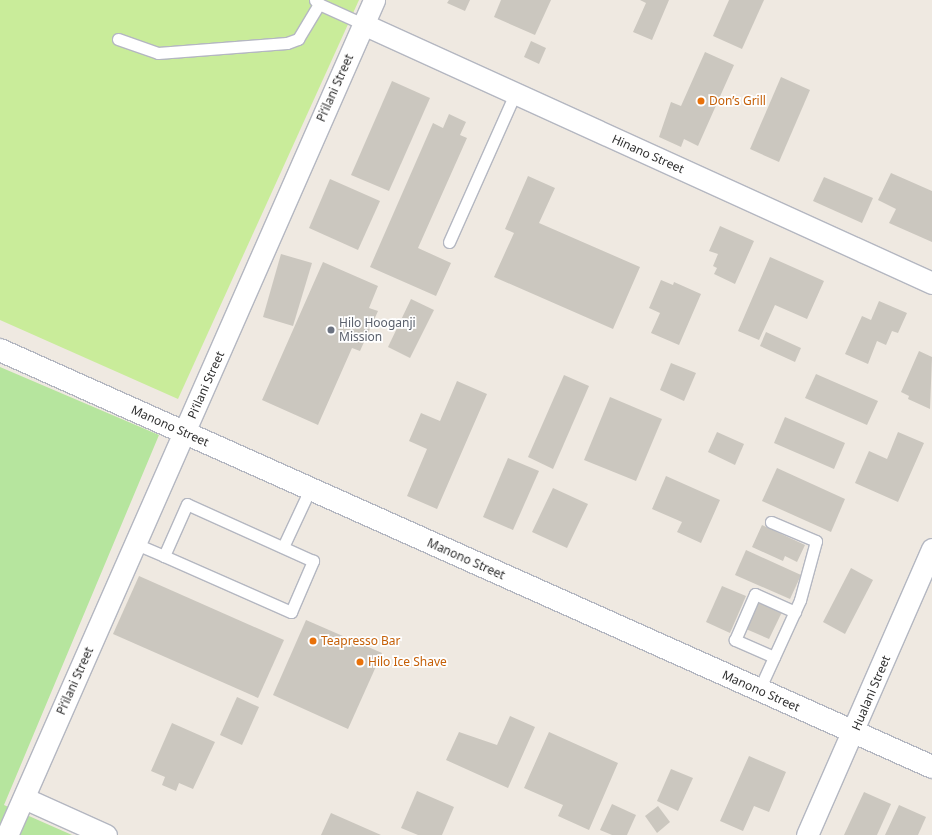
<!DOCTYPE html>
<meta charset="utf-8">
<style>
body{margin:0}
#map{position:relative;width:932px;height:835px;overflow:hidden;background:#efe9e1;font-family:"Noto Sans",sans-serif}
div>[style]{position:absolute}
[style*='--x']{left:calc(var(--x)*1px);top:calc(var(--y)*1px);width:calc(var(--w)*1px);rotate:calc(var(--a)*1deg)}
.green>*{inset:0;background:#b6e59e}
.pitch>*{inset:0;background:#c9ec9a}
.building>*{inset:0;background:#cbc7bf}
.roads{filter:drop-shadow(1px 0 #b4b7c1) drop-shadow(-1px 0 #b4b7c1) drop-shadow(0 1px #b4b7c1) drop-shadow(0 -1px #b4b7c1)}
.service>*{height:11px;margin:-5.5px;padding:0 5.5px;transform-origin:5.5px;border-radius:5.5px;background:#fff}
.minor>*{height:21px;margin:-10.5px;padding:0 10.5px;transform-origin:10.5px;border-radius:10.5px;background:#fff}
.tertiary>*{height:22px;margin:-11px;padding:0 11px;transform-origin:11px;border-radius:11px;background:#fff}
.dots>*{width:11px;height:11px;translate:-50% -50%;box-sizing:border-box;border:2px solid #fff;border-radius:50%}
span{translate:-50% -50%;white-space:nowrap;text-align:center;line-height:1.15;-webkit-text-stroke:3.5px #fff;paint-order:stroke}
.street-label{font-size:12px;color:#2e2e2e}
.food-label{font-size:12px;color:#c56008}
.left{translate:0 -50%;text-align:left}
.worship-label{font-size:12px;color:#5b616d}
</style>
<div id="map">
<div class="green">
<div style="clip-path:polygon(0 367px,159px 435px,4px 805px,72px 835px,0 835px)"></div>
</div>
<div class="pitch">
<div style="clip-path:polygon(0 0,359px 0,178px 399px,0 320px)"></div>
</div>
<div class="building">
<div style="clip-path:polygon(449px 0,470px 0,465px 11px,447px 3px)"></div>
<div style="clip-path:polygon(501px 0,551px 0,535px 35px,494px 17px)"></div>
<div style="clip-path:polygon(640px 0,669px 0,652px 40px,633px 32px,646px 3px)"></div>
<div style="clip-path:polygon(729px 0,764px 0,742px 49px,713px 36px)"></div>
<div style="clip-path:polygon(531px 41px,546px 48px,539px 64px,524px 57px)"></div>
<div style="clip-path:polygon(705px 52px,734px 65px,698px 146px,684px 139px,681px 147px,659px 137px,671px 102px,681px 106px)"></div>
<div style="clip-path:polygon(781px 77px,810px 90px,779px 162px,750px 149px)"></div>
<div style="clip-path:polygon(392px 81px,430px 98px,389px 191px,351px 175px)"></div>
<div style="clip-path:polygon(449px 114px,466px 122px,460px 135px,467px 138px,418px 248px,451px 263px,436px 296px,370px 267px,433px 123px,443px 128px)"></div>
<div style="clip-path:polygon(891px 173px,932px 191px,932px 242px,889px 223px,896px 209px,878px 200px)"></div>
<div style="clip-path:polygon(528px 176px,555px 188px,539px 223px,640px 267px,613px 329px,494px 277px,514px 233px,505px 229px)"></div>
<div style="clip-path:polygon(824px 177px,873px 198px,862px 223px,813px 201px)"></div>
<div style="clip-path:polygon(330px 179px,380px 201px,358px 250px,309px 228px)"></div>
<div style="clip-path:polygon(720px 226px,754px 241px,735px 284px,714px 274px,717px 268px,713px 266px,718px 254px,709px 251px)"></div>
<div style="clip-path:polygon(281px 254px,312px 263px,293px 326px,263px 317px)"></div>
<div style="clip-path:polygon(770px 257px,824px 281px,807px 319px,775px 305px,759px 340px,738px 331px)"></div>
<div style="clip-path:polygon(323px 262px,378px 286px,369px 308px,378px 311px,360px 351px,352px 348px,318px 425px,262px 400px)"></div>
<div style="clip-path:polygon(661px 280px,673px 285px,674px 282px,701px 294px,679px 345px,651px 333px,660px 313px,649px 308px)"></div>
<div style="clip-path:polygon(411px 299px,434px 310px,410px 358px,388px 347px)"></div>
<div style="clip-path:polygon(879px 301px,907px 313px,898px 333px,892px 331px,886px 345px,877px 341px,868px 364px,845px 354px,862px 316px,871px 320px)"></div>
<div style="clip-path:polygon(766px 332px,801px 348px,795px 362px,760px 346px)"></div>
<div style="clip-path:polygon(919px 351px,932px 357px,930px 409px,908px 399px,909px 396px,901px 392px)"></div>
<div style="clip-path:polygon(671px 363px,696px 373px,684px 401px,660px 390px)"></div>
<div style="clip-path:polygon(816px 374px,878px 401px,867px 425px,805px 398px)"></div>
<div style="clip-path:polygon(564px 375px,589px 386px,553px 469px,528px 457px)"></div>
<div style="clip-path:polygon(457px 381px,487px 394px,437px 509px,407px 496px,427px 449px,409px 441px,421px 413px,440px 421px)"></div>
<div style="clip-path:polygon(610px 397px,662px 419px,636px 481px,584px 460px)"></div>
<div style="clip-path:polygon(785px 417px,845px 443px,834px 469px,774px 443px)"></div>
<div style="clip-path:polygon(717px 432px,744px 444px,735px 465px,708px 452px)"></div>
<div style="clip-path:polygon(898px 432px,924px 443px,898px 502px,855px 483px,869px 451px,887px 459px)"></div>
<div style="clip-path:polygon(508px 458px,539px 471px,513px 530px,483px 517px)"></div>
<div style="clip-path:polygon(777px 468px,845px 499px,831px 532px,762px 501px)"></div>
<div style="clip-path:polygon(666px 476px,720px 500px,701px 543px,677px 532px,682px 522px,652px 509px)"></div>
<div style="clip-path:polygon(553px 488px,588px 504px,567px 548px,532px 532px)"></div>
<div style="clip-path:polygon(762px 525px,805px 545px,797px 562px,785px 556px,783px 561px,752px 547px)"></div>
<div style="clip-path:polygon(746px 550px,801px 575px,790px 599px,735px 575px)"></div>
<div style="clip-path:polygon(851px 568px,873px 580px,845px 634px,823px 622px)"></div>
<div style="clip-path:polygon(139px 576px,284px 640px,258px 698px,113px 634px)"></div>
<div style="clip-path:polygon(722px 586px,746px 596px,730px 633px,706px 622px)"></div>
<div style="clip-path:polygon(758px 601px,782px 612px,769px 639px,746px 629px)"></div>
<div style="clip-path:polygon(306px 620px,382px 653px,348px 729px,273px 695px)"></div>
<div style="clip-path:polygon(237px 697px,259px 707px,242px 745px,220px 735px)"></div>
<div style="clip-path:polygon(510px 716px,535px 727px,508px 788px,446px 760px,459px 732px,497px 745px)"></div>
<div style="clip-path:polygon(172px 723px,215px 742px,193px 789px,179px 783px,176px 791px,162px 785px,165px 777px,151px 771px)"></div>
<div style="clip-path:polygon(549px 732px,618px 763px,589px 830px,558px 816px,563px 805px,524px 788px)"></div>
<div style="clip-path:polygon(749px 756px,786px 772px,769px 812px,754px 806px,743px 831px,720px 821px)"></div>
<div style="clip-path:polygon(671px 769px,693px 778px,678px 811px,657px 801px)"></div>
<div style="clip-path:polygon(417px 791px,454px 807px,442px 835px,418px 835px,401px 828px)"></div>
<div style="clip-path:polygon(864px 792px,891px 804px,877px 835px,844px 835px)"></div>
<div style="clip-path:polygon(612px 804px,636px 815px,627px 835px,612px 835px,600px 830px)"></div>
<div style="clip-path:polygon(899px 805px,926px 817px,918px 835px,885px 835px)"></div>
<div style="clip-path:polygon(658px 806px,670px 822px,657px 833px,645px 816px)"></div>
<div style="clip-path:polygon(331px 813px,381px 835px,321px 835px)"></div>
</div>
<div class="roads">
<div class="service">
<div style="--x:315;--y:0;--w:6;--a:45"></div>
<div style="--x:319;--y:4;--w:48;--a:24.4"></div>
<div style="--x:118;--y:39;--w:42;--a:19.3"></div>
<div style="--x:158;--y:53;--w:129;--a:-4.4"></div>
<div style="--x:287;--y:43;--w:12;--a:-20"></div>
<div style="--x:298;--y:39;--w:41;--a:-59"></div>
<div style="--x:449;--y:242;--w:162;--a:-66"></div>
<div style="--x:136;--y:544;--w:30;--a:23"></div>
<div style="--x:164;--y:556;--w:139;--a:23.8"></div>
<div style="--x:291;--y:612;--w:56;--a:-66.7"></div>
<div style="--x:313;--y:561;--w:138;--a:-155.7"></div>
<div style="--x:187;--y:504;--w:57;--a:113.9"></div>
<div style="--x:283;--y:547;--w:64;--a:-65"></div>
<div style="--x:774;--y:657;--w:43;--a:-156.4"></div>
<div style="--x:735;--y:640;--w:50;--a:-66.5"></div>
<div style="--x:755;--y:594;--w:44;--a:24.2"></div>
<div style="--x:759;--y:690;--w:99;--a:-65.5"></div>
<div style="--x:800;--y:600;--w:61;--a:-74.8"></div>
<div style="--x:816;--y:541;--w:49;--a:-157.1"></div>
</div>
<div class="minor">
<div style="--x:363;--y:24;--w:625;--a:24.47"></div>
<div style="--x:24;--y:798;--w:90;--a:24.3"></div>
<div style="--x:7;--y:835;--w:912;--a:-66.27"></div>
<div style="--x:807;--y:835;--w:312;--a:-66.4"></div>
</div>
<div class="tertiary">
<div style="--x:0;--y:350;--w:1021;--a:24.1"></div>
</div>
</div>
<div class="dots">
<div style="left:701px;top:101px;background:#e8710a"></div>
<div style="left:331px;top:330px;background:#6b7280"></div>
<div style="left:313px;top:641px;background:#e8710a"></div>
<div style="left:360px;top:662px;background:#e8710a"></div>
</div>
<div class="street-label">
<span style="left:335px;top:88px;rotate:-66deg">Pi‘ilani Street</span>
<span style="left:648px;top:154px;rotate:24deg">Hinano Street</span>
<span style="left:206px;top:385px;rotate:-66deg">Pi‘ilani Street</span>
<span style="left:170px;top:426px;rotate:24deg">Manono Street</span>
<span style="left:466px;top:559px;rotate:24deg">Manono Street</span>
<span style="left:75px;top:681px;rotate:-66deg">Pi‘ilani Street</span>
<span style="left:761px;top:691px;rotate:24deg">Manono Street</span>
<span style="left:871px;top:693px;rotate:-67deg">Hualani Street</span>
</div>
<div class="food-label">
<span class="left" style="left:709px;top:101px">Don’s Grill</span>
<span class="left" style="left:321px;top:641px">Teapresso Bar</span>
<span class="left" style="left:368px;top:662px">Hilo Ice Shave</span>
</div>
<div class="worship-label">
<span class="left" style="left:339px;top:330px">Hilo Hooganji<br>Mission</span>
</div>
</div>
